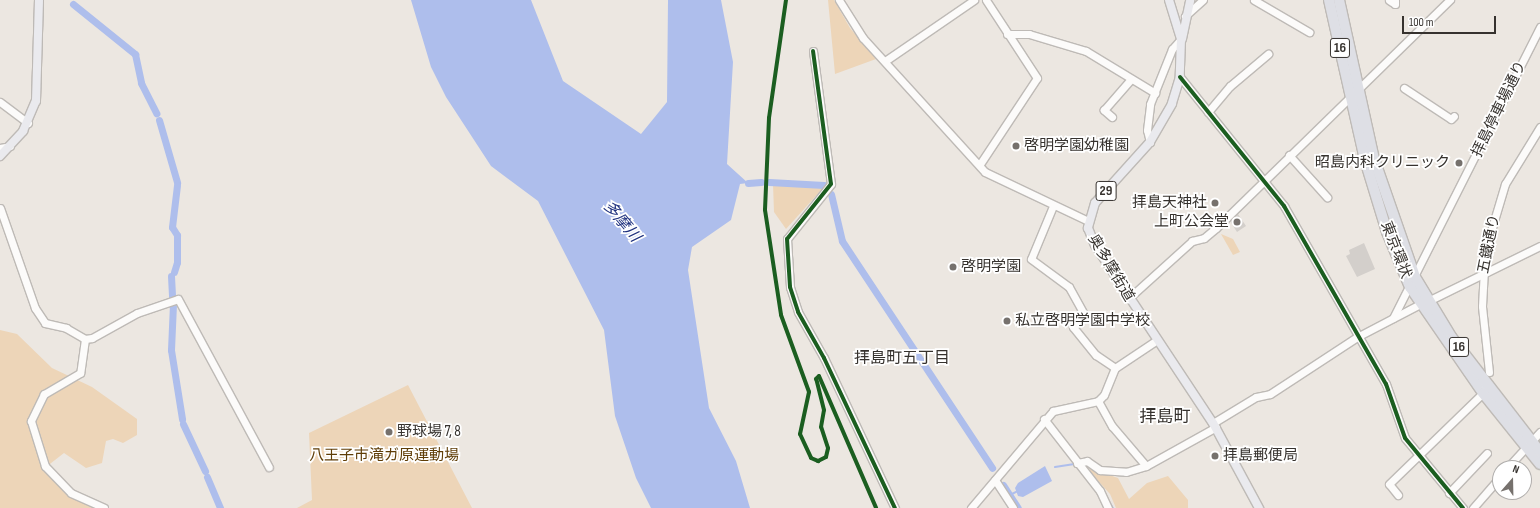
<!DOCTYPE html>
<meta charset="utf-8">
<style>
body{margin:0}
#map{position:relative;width:1540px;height:508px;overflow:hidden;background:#ece7e1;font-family:"Sofia Sans Condensed","Noto Sans JP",sans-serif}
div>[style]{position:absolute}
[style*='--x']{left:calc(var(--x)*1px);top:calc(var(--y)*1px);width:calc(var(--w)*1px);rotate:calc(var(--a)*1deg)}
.green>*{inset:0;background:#edd5b8}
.water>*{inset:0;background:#aebeec}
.stream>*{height:2px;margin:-1px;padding:0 1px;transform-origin:1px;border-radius:1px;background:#aebeec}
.canal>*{height:7px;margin:-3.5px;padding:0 3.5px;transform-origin:3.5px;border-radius:3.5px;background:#aebeec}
.building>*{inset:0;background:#d3cfcb}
.roads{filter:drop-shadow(1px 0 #bebab6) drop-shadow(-1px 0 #bebab6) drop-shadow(0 1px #bebab6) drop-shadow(0 -1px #bebab6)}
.minor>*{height:7px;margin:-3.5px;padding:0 3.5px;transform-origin:3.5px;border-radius:3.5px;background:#fcfbfa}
.major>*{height:8px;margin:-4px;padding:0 4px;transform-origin:4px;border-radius:4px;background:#eaeaee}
.highway>*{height:10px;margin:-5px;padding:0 5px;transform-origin:5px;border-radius:5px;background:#dedfe5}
.cycleway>*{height:4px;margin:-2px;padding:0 2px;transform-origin:2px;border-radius:2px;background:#1b5e20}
.dots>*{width:11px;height:11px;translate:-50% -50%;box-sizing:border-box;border:2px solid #fff;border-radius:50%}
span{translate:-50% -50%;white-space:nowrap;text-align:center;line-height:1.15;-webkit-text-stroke:3.5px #fff;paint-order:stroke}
.shield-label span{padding:1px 3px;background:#fff;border:1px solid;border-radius:3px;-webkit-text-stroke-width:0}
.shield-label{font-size:14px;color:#36322e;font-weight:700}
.street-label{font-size:15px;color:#36322e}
.poi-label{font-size:15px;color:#36322e}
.left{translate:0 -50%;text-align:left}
.right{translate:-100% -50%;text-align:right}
.park-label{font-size:15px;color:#5f3d06}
.water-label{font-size:16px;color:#1e307e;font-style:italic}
.neighbourhood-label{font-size:16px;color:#36322e}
.quarter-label{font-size:17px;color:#36322e}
.north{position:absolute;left:1492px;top:460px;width:40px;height:40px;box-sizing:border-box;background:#fff;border:1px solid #afadab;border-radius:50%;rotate:20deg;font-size:11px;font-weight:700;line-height:16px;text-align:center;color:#36322e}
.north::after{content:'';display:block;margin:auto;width:14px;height:18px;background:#76716d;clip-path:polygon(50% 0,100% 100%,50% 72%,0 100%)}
.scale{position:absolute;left:1402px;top:16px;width:94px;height:18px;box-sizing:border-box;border:2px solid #36322e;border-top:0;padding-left:5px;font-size:12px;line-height:14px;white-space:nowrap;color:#36322e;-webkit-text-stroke:3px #fff;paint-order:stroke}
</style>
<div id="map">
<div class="green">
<div style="clip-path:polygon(828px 0,834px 0,850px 28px,876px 59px,835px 74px)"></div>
<div style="clip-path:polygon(773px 184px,824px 187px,786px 229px,774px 212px)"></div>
<div style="clip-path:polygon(1221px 234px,1233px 239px,1240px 252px,1233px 255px)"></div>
<div style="clip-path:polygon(0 330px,17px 334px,52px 368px,92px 387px,137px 419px,137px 435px,123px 443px,113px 439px,106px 441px,102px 463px,86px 468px,64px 453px,46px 467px,68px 493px,100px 508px,0 508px)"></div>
<div style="clip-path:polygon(408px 385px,472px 508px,297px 508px,312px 500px,309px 433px)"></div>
<div style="clip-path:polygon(1090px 468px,1118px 478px,1129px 499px,1147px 483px,1168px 476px,1188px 500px,1188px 508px,1116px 508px,1110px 494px,1090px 472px)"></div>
</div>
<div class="water">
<div style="clip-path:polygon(411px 0,531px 0,563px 81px,641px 134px,667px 102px,668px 0,721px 0,733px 62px,727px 164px,748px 183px,740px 184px,731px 220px,692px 247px,688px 270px,709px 408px,736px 461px,750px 508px,651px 508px,636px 478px,615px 416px,604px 330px,538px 201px,491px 166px,446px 97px,431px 67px)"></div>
<div style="clip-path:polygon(1045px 466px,1052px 481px,1023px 497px,1018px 496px,1015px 488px,1018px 483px)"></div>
</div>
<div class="stream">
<div style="--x:1055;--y:467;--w:18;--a:-9"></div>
<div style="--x:1096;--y:480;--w:33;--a:59"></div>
<div style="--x:1010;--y:495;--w:9;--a:-27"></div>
</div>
<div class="canal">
<div style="--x:73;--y:4;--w:80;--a:38.9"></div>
<div style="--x:135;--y:54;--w:30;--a:78"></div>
<div style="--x:141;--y:83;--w:34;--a:63"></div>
<div style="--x:159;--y:120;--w:65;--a:73.8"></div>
<div style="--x:769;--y:182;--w:55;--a:3.1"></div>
<div style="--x:748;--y:183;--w:13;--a:-4"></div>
<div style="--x:831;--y:194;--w:48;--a:76.8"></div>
<div style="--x:842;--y:241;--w:272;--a:56.5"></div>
<div style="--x:174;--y:272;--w:10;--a:-73"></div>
<div style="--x:177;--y:262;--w:27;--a:-90"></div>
<div style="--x:177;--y:235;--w:9;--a:-122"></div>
<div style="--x:172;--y:227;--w:42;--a:-83.2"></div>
<div style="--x:171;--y:276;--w:22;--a:87"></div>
<div style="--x:173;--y:304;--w:46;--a:92.5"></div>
<div style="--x:171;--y:350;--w:70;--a:80.9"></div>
<div style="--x:183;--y:424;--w:52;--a:64.9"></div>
<div style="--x:207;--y:477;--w:34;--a:67"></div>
<div style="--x:1003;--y:485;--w:27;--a:57"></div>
</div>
<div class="building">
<div style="clip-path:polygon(1238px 214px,1246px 226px,1237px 232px,1230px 221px)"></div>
<div style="clip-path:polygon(1364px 243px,1375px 269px,1357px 277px,1346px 256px,1350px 254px,1349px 250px)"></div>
</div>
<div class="roads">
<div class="minor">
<div style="--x:839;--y:0;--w:45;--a:57.7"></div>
<div style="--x:863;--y:38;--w:181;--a:47.7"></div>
<div style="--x:985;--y:172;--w:114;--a:25.4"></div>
<div style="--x:1254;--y:0;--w:64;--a:30.2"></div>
<div style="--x:1389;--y:0;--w:7;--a:34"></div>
<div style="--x:1395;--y:4;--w:4;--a:-90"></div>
<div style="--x:1185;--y:16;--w:24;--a:-42"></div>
<div style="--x:1007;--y:34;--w:22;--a:0"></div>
<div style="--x:1029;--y:34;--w:59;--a:16.6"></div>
<div style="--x:1086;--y:51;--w:81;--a:31.3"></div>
<div style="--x:813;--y:51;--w:134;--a:82.3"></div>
<div style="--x:831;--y:184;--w:70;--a:128.7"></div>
<div style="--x:787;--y:239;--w:48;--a:86.4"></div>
<div style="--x:790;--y:287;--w:26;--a:72"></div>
<div style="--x:798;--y:312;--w:53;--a:60.5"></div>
<div style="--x:824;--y:358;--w:166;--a:64.7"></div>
<div style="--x:885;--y:61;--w:108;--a:-34.4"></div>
<div style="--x:1180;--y:77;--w:166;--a:51.1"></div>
<div style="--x:1284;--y:206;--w:205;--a:60.2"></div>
<div style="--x:1386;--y:384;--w:57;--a:70.6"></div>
<div style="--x:1405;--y:438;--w:91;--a:50.4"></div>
<div style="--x:1404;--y:88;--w:56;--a:33.4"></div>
<div style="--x:1451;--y:119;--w:4;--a:-45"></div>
<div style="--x:0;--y:102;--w:35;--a:37"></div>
<div style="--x:1208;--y:112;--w:34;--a:-50"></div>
<div style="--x:1230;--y:86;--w:50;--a:-40.1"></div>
<div style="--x:1112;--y:117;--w:11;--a:-139"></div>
<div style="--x:1104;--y:110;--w:41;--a:-48.9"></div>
<div style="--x:1150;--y:142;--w:12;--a:-104"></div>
<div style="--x:1147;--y:130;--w:26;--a:-83"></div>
<div style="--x:1150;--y:104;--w:59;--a:-68.2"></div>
<div style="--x:1172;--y:49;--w:13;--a:-48"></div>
<div style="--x:0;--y:148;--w:10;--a:-11"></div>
<div style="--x:1289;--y:155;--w:57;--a:47.9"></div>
<div style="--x:980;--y:164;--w:103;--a:-56.5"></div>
<div style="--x:1037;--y:78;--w:93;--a:-123.2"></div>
<div style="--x:1053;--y:206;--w:57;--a:112.5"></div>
<div style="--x:1031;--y:259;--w:47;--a:36.4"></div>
<div style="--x:1069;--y:287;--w:31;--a:61"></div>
<div style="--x:1084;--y:314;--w:17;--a:130"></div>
<div style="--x:1073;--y:327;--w:36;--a:51"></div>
<div style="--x:1096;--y:355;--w:23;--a:34"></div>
<div style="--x:0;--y:208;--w:106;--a:70.7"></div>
<div style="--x:35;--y:308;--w:18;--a:56"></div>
<div style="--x:45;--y:323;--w:22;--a:13"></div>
<div style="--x:66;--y:328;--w:22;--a:30"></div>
<div style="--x:85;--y:339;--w:7;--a:-8"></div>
<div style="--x:92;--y:338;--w:51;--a:-29.1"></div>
<div style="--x:137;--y:313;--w:43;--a:-18.9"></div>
<div style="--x:178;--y:299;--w:191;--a:61.6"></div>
<div style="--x:1129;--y:298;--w:85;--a:-42.1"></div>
<div style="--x:1192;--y:241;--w:12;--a:-14"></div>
<div style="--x:1204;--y:238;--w:16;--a:-40"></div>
<div style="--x:1216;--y:228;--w:327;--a:-44.3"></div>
<div style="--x:1428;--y:301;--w:125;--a:-26.2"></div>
<div style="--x:1393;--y:318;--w:326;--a:-63.2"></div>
<div style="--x:85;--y:339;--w:34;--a:98"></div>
<div style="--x:80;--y:373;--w:42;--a:149.7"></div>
<div style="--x:44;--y:394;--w:30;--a:116"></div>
<div style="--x:31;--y:421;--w:47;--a:72.7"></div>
<div style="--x:45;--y:466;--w:37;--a:46"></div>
<div style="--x:71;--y:493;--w:36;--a:24"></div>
<div style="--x:1489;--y:372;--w:66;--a:-96.1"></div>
<div style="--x:1482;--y:306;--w:55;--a:-86.9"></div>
<div style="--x:1485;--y:251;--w:70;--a:-73.4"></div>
<div style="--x:1505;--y:184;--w:67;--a:-58.4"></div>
<div style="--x:1098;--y:401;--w:29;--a:61"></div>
<div style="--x:1112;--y:426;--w:52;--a:49.6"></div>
<div style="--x:1044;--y:419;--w:91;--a:52.1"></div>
<div style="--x:1100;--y:491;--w:19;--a:65"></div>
<div style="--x:1213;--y:423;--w:50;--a:-31.2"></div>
<div style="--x:1256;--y:397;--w:14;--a:-12"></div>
<div style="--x:1270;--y:394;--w:104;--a:-33.2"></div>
<div style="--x:1357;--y:337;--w:71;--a:-27.6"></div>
<div style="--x:1077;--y:463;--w:10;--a:-11"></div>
<div style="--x:1087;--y:461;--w:16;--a:35"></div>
<div style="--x:1100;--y:470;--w:26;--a:4"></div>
<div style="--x:1126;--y:472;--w:21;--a:-17"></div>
<div style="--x:1146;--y:466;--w:80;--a:-29.1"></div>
<div style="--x:1507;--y:468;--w:49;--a:-47.5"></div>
<div style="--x:995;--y:480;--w:33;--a:57"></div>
<div style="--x:1449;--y:493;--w:55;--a:-46.5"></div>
<div style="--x:1398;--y:495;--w:14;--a:-129"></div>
<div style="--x:1389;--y:484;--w:131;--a:-44.1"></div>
<div style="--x:971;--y:508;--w:127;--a:-49.8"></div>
<div style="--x:1053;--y:411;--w:46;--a:-12.5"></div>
<div style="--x:1098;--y:401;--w:8;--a:-45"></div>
<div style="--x:1104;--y:395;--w:29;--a:-68"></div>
<div style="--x:1115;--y:368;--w:50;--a:-33.7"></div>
<div style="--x:1473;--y:508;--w:41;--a:-48.9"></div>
</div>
<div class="major">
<div style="--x:1169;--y:0;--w:41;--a:72.9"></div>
<div style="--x:1181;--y:39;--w:38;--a:92"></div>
<div style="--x:1180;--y:77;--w:28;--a:107"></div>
<div style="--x:1172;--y:104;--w:44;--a:120.1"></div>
<div style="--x:1150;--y:142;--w:82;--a:132"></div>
<div style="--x:1095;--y:203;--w:26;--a:106"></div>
<div style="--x:1088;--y:228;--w:18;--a:68"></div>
<div style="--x:1095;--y:245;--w:214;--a:56.5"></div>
<div style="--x:1213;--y:423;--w:97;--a:61.6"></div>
<div style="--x:1182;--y:39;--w:40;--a:-78"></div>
<div style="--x:0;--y:156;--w:34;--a:-47"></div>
<div style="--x:23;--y:131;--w:33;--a:-67"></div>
<div style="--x:36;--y:101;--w:101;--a:-88.3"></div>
</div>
<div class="highway">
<div style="--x:1329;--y:0;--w:164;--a:77.3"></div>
<div style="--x:1365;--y:160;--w:75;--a:73"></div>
<div style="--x:1387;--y:232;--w:60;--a:67.3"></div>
<div style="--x:1410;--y:287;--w:129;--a:55.4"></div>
<div style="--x:1483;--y:393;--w:91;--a:51.2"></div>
<div style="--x:1339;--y:0;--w:163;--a:77.6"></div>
<div style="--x:1374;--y:159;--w:125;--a:70.8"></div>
<div style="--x:1415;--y:277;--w:71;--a:58.8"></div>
<div style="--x:1452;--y:338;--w:144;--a:52.3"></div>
</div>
</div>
<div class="cycleway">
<div style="--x:786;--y:0;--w:119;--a:98.2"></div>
<div style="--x:769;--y:118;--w:92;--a:92.5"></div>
<div style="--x:765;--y:210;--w:106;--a:81.3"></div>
<div style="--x:781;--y:315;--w:82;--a:70"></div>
<div style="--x:809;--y:392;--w:43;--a:102.1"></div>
<div style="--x:800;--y:434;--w:26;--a:65"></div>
<div style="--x:811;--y:458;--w:8;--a:23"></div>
<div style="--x:818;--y:461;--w:9;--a:-27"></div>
<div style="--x:826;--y:457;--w:9;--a:-77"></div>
<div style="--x:828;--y:448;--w:22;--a:-108"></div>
<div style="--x:821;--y:427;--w:17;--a:-80"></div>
<div style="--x:824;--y:410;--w:32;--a:-104"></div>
<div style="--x:816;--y:379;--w:4;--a:-45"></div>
<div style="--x:819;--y:376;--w:144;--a:66.6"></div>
<div style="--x:813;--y:51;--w:134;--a:82.3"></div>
<div style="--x:831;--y:184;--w:70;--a:128.7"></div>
<div style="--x:787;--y:239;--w:48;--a:86.4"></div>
<div style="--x:790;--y:287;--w:26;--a:72"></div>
<div style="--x:798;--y:312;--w:53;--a:60.5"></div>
<div style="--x:824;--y:358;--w:166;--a:64.7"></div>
<div style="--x:1180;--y:77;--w:166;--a:51.1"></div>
<div style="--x:1284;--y:206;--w:205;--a:60.2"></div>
<div style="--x:1386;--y:384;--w:57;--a:70.6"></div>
<div style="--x:1405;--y:438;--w:91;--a:50.4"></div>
</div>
<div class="dots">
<div style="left:1016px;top:146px;background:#76716d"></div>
<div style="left:1459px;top:163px;background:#76716d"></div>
<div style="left:1215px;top:203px;background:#76716d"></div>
<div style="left:1237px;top:222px;background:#76716d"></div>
<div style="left:953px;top:267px;background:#76716d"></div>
<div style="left:1007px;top:321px;background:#76716d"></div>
<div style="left:389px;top:432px;background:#76716d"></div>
<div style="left:1215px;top:456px;background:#76716d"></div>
</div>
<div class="shield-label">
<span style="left:1340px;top:48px">16</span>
<span style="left:1106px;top:191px">29</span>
<span style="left:1459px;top:347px">16</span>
</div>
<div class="street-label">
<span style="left:1499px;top:109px;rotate:-64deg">拝島停車場通り</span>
<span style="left:1489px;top:244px;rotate:-79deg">五鐵通り</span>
<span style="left:1396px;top:250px;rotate:69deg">東京環状</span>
<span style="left:1111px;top:268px;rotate:59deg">奥多摩街道</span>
</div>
<div class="poi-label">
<span class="left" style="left:1024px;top:146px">啓明学園幼稚園</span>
<span class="right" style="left:1450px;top:163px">昭島内科クリニック</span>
<span class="right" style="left:1207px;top:203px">拝島天神社</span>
<span class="right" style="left:1229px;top:222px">上町公会堂</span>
<span class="left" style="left:961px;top:267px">啓明学園</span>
<span class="left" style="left:1015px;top:321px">私立啓明学園中学校</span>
<span class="left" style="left:397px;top:432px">野球場 7, 8</span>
<span class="left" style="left:1223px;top:456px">拝島郵便局</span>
</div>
<div class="park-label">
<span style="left:384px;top:456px">八王子市滝ガ原運動場</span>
</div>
<div class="water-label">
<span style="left:621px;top:222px;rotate:50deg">多摩川</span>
</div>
<div class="neighbourhood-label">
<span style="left:902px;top:359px">拝島町五丁目</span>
</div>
<div class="quarter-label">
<span style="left:1165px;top:418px">拝島町</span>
</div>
<div class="north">N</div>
<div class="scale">100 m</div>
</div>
